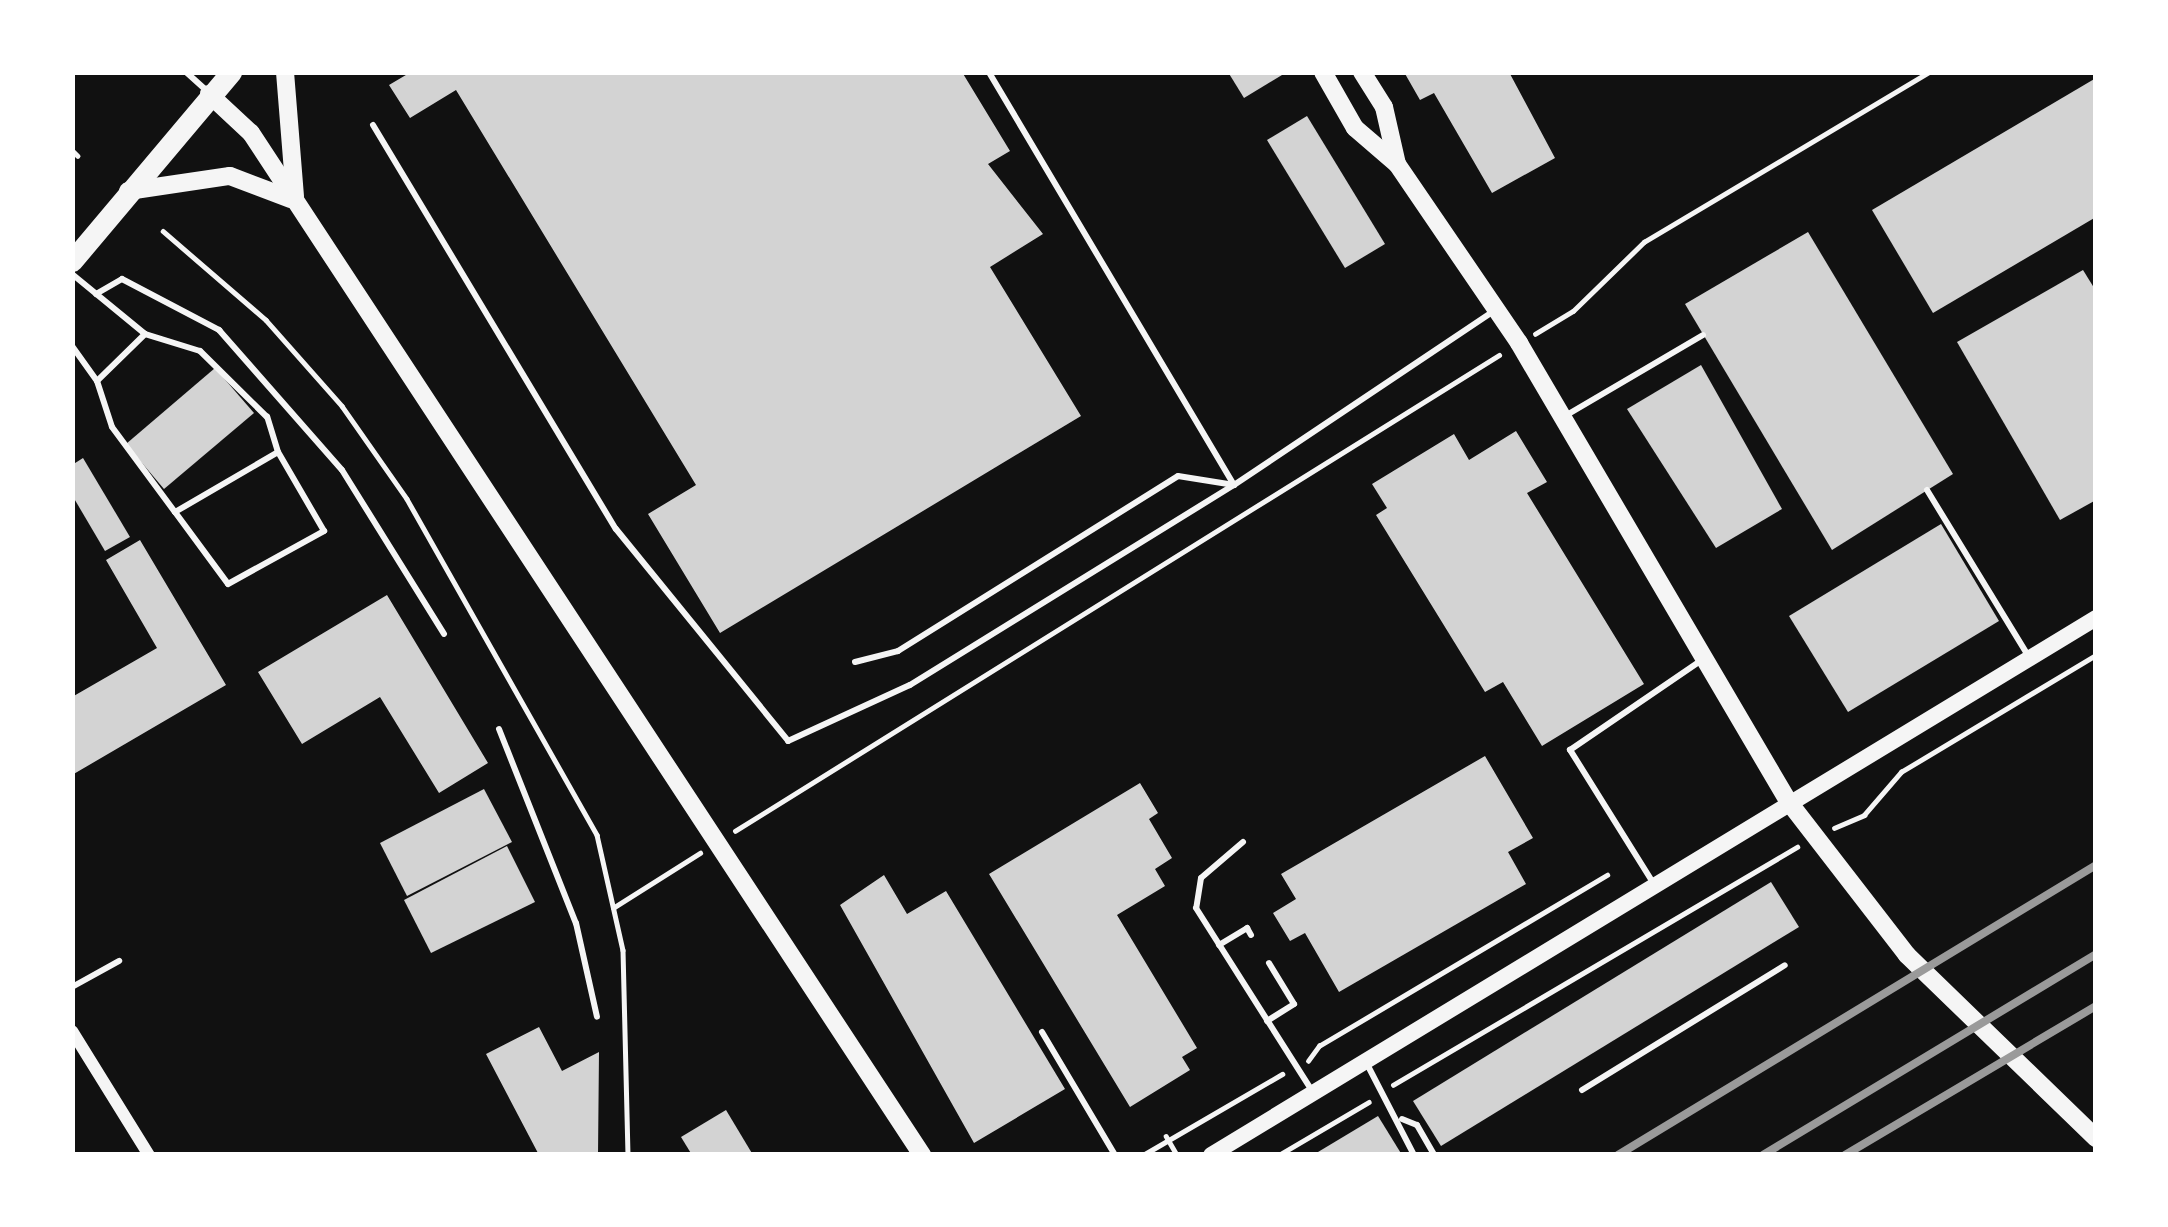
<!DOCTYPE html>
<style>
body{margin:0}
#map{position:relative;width:2168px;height:1227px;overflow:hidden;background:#111;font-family:Jost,sans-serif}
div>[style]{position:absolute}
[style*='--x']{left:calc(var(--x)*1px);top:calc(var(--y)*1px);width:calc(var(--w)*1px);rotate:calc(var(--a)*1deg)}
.building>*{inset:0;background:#d3d3d3}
.path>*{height:4.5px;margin:-2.25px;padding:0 2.25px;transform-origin:2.25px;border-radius:2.25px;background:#f5f5f5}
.service>*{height:6px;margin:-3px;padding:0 3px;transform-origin:3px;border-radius:3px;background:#f5f5f5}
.minor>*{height:12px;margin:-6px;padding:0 6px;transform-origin:6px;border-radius:6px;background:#f5f5f5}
.tertiary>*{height:16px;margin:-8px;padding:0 8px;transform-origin:8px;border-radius:8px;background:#f5f5f5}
.secondary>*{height:18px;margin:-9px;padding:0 9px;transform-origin:9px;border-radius:9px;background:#f5f5f5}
.trunk>*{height:21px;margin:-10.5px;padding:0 10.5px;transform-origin:10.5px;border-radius:10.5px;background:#f5f5f5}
.rail>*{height:8px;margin:-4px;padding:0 4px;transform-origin:4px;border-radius:4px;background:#9a9a9a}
span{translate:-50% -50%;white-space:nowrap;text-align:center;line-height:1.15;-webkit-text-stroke:12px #fff;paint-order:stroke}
.frame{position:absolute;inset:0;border:75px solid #fff;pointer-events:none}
</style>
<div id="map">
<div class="building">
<div style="clip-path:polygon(411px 72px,962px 72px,1010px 151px,988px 164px,1043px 234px,990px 267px,1081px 416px,720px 633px,648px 514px,696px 485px,456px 90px,410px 118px,389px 85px)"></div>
<div style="clip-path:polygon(1228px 72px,1280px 72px,1282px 75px,1244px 98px)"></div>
<div style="clip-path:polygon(1404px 72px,1509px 72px,1555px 158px,1492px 193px,1434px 93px,1420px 100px)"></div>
<div style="clip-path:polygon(2096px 78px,2096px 217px,1933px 313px,1872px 210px)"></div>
<div style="clip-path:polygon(1307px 116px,1385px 244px,1345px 268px,1267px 140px)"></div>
<div style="clip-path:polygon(1808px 232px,1953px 474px,1832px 550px,1685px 304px)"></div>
<div style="clip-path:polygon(2083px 270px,2096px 291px,2096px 500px,2060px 520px,1957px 342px)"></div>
<div style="clip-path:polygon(1701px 365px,1782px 509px,1716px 548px,1627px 409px)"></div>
<div style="clip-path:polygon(215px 368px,254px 413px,164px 489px,126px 444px)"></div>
<div style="clip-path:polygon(1516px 431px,1547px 482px,1527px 493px,1644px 684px,1542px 746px,1503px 682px,1485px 692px,1376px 515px,1387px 508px,1372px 484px,1454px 434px,1469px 460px)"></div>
<div style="clip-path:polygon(83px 458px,130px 537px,105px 551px,72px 495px,72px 465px)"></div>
<div style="clip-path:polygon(1941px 524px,1999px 621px,1848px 712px,1789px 616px)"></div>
<div style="clip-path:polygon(140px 540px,226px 685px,72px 775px,72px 697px,157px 648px,106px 560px)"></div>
<div style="clip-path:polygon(387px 595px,488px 763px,439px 793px,380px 697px,302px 744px,258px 672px)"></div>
<div style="clip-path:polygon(1485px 756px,1533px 838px,1508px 852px,1526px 884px,1339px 992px,1305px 933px,1290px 941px,1273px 913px,1296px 899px,1281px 874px)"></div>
<div style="clip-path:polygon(1140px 783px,1158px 813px,1149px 819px,1172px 858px,1155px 869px,1165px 886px,1117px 915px,1197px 1048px,1182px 1057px,1190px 1070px,1130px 1107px,989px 874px)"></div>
<div style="clip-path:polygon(484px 789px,512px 842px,407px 896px,380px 843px)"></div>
<div style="clip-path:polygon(507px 846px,535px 902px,431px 953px,404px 900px)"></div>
<div style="clip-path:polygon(884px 875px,907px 914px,946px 891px,1065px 1089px,974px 1143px,840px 905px)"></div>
<div style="clip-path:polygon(1771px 882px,1799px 927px,1441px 1146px,1413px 1101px)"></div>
<div style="clip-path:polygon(539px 1027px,562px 1071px,599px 1052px,598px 1155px,539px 1155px,486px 1054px)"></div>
<div style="clip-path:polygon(726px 1110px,753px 1155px,692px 1155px,681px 1137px)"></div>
<div style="clip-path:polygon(1378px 1116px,1402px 1155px,1313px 1155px)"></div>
</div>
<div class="path">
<div style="--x:72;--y:150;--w:8;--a:45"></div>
<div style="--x:163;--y:231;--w:136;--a:40.8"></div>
<div style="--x:266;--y:320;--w:115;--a:48.5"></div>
<div style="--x:342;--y:406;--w:113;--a:55"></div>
<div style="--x:407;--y:499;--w:386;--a:60.5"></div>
<div style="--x:597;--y:835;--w:118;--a:77.3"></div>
<div style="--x:623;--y:950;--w:205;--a:88.6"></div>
<div style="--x:1535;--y:334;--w:44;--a:-31.2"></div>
<div style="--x:1573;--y:311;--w:99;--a:-44.2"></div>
<div style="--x:1644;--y:242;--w:332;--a:-30.8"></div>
<div style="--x:1834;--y:828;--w:33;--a:-23"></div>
<div style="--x:1864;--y:815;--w:57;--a:-49.3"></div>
<div style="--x:1901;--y:772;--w:227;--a:-31"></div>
<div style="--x:735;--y:831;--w:900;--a:-31.92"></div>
<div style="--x:613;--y:908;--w:103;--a:-32.3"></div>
<div style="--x:1308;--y:1061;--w:19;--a:-54"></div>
<div style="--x:1319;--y:1046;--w:335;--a:-30.7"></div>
<div style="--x:1393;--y:1085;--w:469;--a:-30.5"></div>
<div style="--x:1166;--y:1136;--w:22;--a:60"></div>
<div style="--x:1143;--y:1155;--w:161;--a:-30.2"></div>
<div style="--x:1279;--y:1155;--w:104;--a:-30.5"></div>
</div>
<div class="service">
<div style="--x:186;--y:72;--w:28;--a:42"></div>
<div style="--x:373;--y:125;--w:471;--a:59"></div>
<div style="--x:616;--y:529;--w:273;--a:50.9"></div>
<div style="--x:788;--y:741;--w:134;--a:-24.7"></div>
<div style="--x:910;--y:685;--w:381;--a:-31.7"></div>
<div style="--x:1234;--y:485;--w:314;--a:-33.8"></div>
<div style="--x:72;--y:274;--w:94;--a:39.4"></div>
<div style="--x:145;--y:334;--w:67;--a:135.6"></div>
<div style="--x:97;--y:381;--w:43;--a:-125.5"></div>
<div style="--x:96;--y:294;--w:30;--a:-30"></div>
<div style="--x:122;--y:279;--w:110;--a:27.7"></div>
<div style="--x:219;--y:330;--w:186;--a:48.7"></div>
<div style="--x:342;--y:470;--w:193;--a:58.1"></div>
<div style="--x:97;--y:381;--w:48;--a:71.9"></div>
<div style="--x:112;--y:427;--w:106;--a:53.5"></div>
<div style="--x:175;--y:512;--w:119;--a:-30.2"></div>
<div style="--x:278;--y:452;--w:37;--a:-107"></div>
<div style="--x:267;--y:417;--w:94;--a:-135.4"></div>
<div style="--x:200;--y:351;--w:58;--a:-162.8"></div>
<div style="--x:1565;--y:416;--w:160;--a:-30.4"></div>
<div style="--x:1927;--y:490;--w:192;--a:58.6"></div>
<div style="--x:175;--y:512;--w:89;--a:53.6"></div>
<div style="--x:228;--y:584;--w:110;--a:-28.9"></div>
<div style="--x:324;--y:531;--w:91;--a:-120.2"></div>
<div style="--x:855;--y:662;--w:44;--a:-14.3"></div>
<div style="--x:898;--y:651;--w:330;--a:-32"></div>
<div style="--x:1178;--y:476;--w:57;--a:9.1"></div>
<div style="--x:1234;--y:485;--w:480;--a:-120.7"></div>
<div style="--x:499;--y:729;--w:209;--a:68.4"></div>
<div style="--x:576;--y:923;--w:96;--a:77.4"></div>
<div style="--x:1243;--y:842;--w:55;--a:139.4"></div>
<div style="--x:1201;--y:878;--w:30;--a:99"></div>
<div style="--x:1196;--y:908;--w:214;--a:57.6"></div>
<div style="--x:1652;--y:881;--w:155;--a:-122"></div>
<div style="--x:1570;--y:750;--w:156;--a:-34.3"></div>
<div style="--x:1219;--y:945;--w:33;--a:-31"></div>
<div style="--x:1247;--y:928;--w:8;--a:60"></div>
<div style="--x:72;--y:987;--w:54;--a:-29"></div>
<div style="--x:1267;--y:1021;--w:32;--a:-32"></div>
<div style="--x:1294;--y:1004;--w:48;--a:-121.4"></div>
<div style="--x:1042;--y:1032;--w:143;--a:59.3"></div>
<div style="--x:1367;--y:1064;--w:102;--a:62.7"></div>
<div style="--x:1582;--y:1090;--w:238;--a:-31.6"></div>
<div style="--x:1402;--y:1119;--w:16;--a:22"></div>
<div style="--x:1417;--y:1125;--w:34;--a:60"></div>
</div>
<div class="minor">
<div style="--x:72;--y:1031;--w:146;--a:58.2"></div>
</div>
<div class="tertiary">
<div style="--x:1211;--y:1155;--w:1035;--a:-31.25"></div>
</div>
<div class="secondary">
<div style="--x:285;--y:72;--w:125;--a:85.4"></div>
<div style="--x:1323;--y:72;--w:64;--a:60.3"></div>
<div style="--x:1355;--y:128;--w:55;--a:40.6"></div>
<div style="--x:1397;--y:164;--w:217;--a:55.7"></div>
<div style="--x:1519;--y:343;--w:531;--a:59.57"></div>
<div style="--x:1788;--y:801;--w:195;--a:52.3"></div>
<div style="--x:1907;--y:955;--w:263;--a:44.1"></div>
<div style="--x:1362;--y:72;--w:41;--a:57.8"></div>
<div style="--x:1384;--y:107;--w:58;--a:77.2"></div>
<div style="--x:209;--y:94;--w:57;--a:42.9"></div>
<div style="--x:251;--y:133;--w:1223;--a:56.71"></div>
<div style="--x:128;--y:191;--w:103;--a:-8.4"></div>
<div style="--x:230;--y:176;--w:65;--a:20.7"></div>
</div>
<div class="trunk">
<div style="--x:72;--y:261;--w:247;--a:-49.9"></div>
</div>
<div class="rail">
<div style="--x:1618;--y:1155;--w:559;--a:-31.24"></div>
<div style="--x:1763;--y:1155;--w:389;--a:-31.1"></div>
<div style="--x:1845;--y:1155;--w:292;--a:-30.7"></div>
</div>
<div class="frame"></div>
</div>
